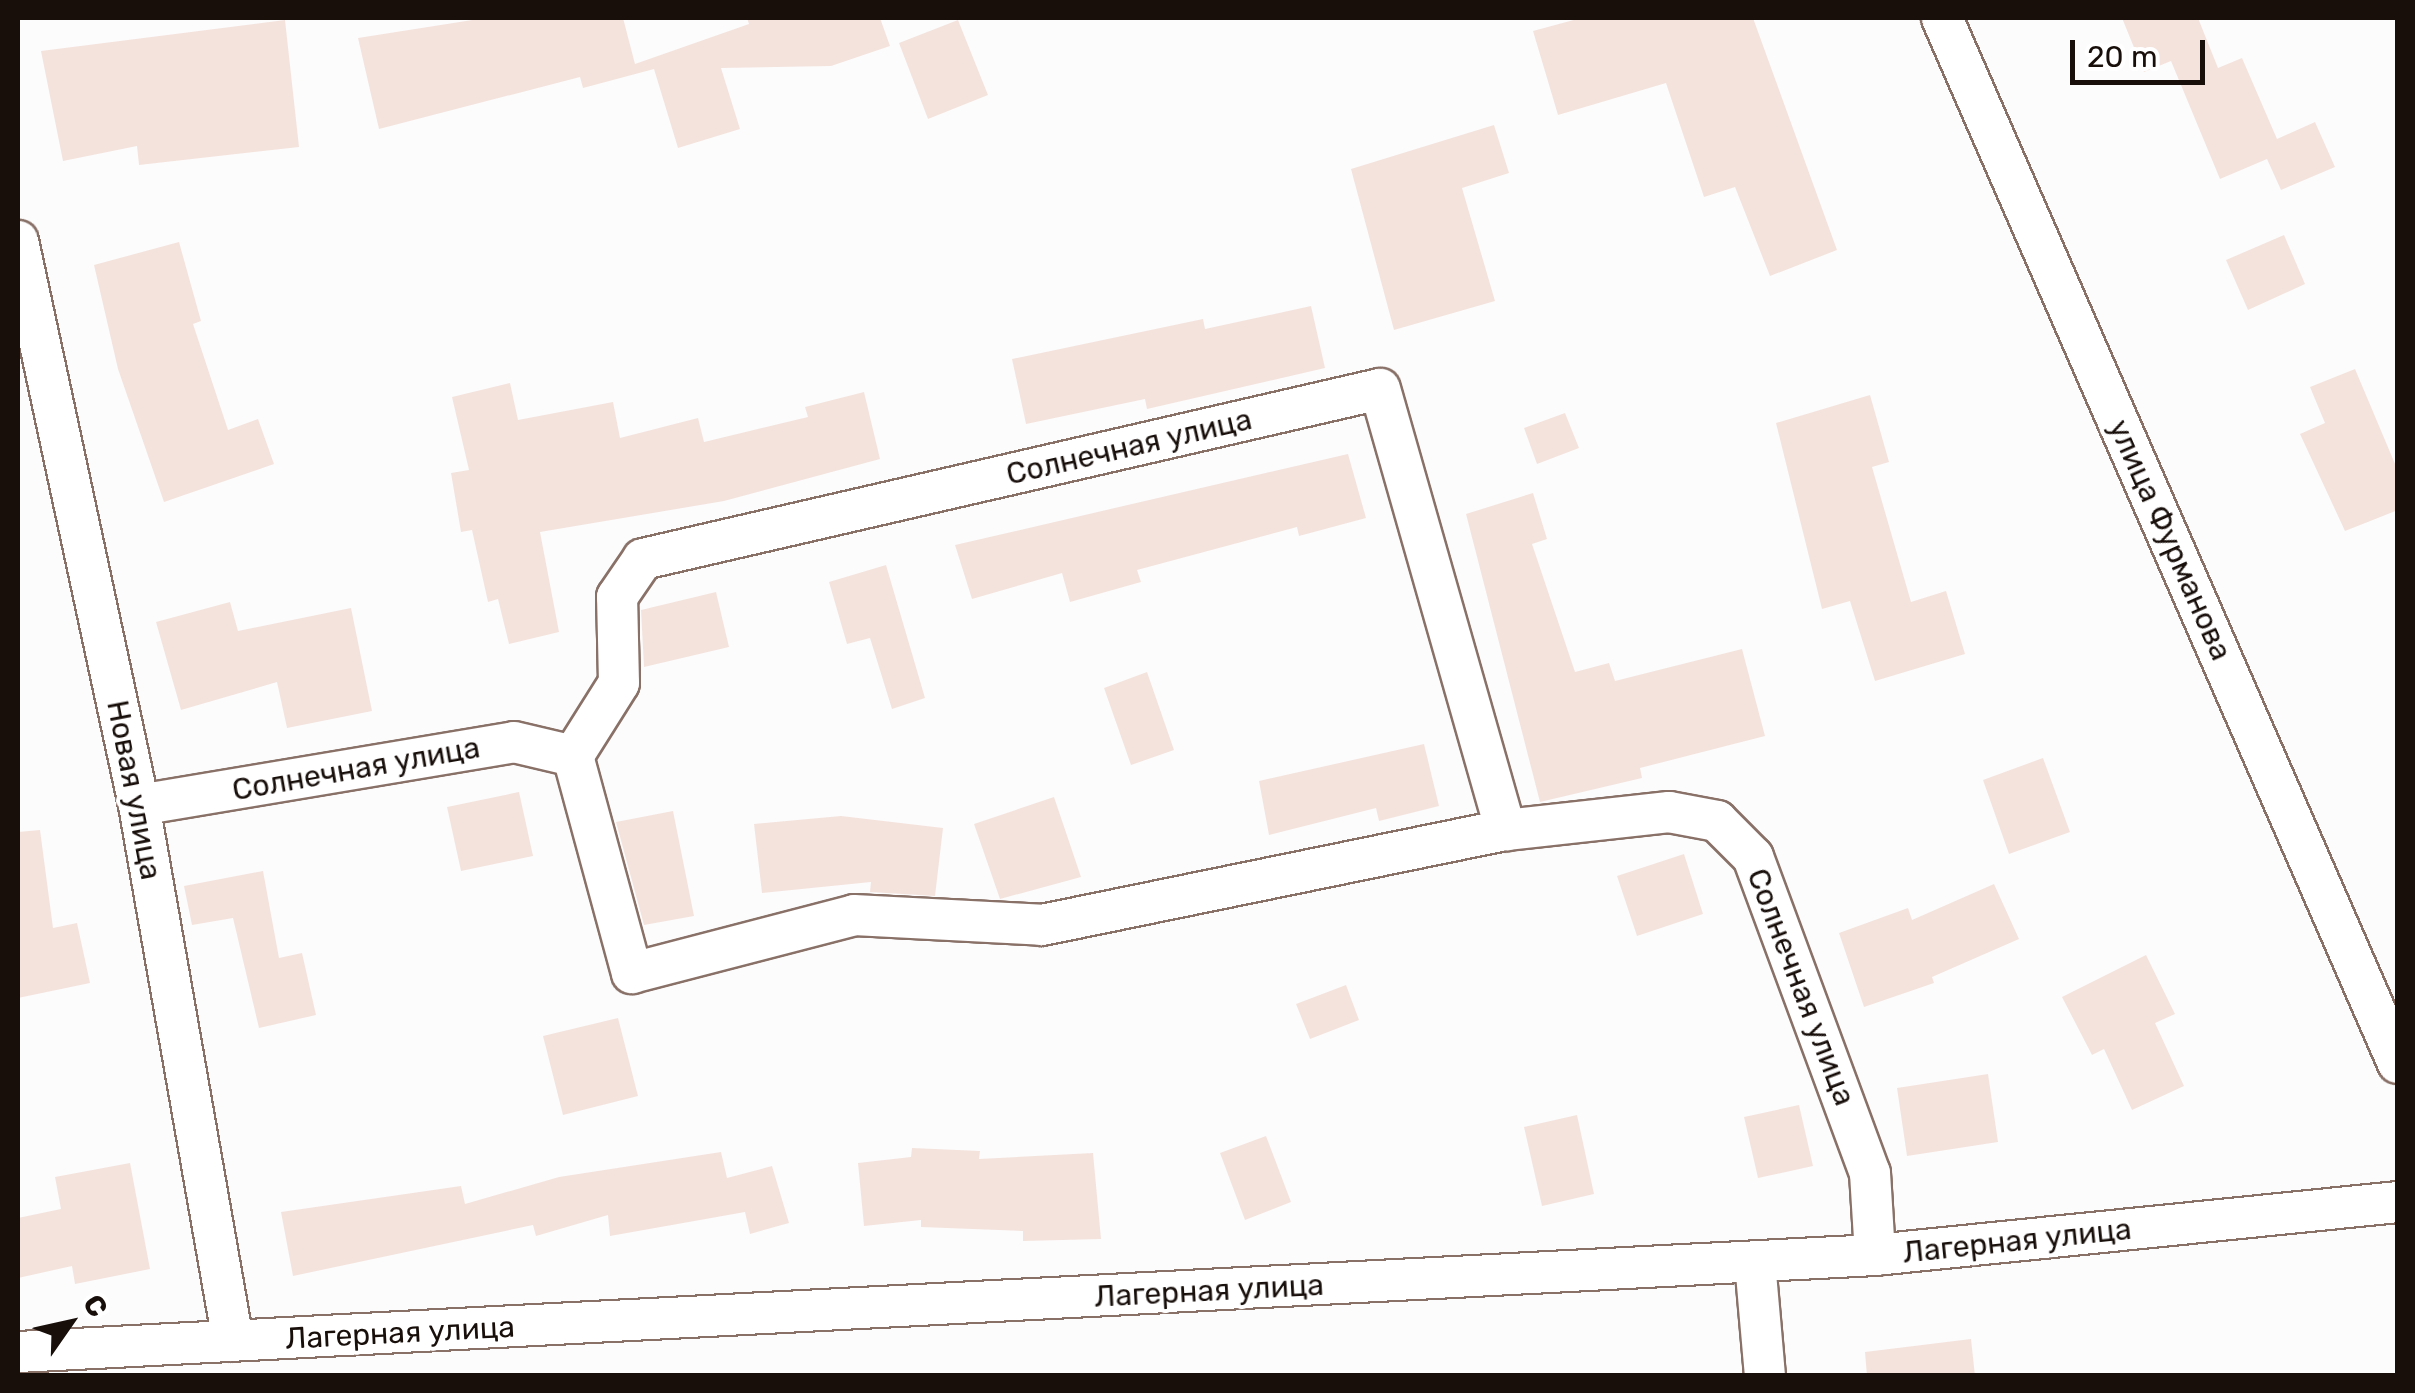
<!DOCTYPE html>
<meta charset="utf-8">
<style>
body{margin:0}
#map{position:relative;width:2415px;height:1393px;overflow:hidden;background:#fcfcfc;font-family:Rubik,sans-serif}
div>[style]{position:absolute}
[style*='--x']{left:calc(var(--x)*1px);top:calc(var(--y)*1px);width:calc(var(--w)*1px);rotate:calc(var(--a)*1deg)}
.building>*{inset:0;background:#f4e3dd}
.roads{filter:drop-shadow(2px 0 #897168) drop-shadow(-2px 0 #897168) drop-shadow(0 2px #897168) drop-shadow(0 -2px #897168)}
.minor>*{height:40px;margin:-20px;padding:0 20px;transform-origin:20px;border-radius:20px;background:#fff}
span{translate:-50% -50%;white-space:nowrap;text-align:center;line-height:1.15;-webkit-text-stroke:8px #fff;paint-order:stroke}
.street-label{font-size:30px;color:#180f0b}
.frame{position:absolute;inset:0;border:20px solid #180f0b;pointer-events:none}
.north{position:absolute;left:20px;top:1273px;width:100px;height:100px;-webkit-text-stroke:8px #fff;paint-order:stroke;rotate:56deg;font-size:28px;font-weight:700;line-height:40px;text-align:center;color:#180f0b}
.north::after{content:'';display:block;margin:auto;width:35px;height:45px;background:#180f0b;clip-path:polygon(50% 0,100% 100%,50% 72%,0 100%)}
.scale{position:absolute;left:2070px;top:40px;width:135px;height:45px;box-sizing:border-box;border:5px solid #180f0b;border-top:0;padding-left:12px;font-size:30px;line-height:35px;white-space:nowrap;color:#180f0b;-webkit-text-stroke:8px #fff;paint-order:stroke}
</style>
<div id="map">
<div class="building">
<div style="clip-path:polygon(485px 18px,623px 18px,635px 64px,749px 24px,747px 18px,880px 18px,890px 46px,831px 66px,721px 68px,740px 129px,678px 148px,654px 69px,583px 88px,580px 77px,379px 129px,358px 38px)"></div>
<div style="clip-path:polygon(1581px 18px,1753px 18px,1837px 250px,1770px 276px,1735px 187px,1704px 197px,1666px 83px,1558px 115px,1533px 31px)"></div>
<div style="clip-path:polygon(2122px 18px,2198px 18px,2218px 68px,2242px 58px,2277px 139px,2315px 122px,2335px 167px,2281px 190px,2267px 159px,2220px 179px,2171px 61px,2144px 72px)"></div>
<div style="clip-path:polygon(285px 20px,299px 147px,139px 165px,137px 146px,63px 161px,41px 51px)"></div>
<div style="clip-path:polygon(958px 20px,988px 95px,928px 119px,899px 43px)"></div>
<div style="clip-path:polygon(1494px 125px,1509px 173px,1462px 188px,1495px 301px,1394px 330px,1351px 169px)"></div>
<div style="clip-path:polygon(2284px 235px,2305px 284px,2248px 310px,2226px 260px)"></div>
<div style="clip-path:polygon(179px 242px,201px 321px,193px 324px,228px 430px,258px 419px,274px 464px,164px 502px,118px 369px,94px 265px)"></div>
<div style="clip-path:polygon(1311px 306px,1325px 368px,1147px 409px,1145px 399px,1026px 424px,1012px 359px,1203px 319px,1205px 329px)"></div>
<div style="clip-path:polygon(2355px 369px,2398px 471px,2398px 510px,2345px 531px,2300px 434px,2325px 423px,2310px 387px)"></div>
<div style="clip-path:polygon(510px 383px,518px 420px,613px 402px,620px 438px,698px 418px,704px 442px,808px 417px,805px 407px,864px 392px,880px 459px,724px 501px,540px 532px,559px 632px,509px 644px,498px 599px,488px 602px,472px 530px,461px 532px,451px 473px,469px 470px,452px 397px)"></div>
<div style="clip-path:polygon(1870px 395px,1889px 462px,1872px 467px,1911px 602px,1946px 591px,1965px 654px,1875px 681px,1850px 601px,1822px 609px,1776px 423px)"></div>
<div style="clip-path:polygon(1565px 413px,1579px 448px,1537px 464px,1524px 428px)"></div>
<div style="clip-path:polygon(1348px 454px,1366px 518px,1299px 536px,1297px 527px,1137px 570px,1141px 582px,1070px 602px,1062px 573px,972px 599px,955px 545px)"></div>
<div style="clip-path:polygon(1533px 493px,1547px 539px,1532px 544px,1575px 672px,1609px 663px,1615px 681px,1742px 649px,1765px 736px,1640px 768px,1642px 778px,1540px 802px,1466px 514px)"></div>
<div style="clip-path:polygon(886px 565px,925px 698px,892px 709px,870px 638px,847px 644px,829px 582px)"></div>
<div style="clip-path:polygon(716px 592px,729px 647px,644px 667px,641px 610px)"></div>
<div style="clip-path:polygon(230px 602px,238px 631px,351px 608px,372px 711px,287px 728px,277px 682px,181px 710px,156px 622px)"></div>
<div style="clip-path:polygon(1147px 672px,1174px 750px,1131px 765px,1104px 688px)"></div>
<div style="clip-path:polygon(1424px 744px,1439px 806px,1379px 821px,1376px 808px,1269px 835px,1259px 781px)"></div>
<div style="clip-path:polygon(2043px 758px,2070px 832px,2009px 854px,1983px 780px)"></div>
<div style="clip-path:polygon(519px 792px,533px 856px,461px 871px,447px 807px)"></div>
<div style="clip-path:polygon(1054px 797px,1081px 877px,1000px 899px,974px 824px)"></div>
<div style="clip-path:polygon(673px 811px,694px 916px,644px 925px,616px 822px)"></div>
<div style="clip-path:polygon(841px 816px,943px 828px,935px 896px,870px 892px,871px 882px,762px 893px,754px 824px)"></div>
<div style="clip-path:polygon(40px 830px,53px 928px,77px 923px,90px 983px,18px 998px,18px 832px)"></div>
<div style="clip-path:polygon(1684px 854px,1703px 914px,1637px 936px,1617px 876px)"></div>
<div style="clip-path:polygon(263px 871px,279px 958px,302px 953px,316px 1015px,259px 1028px,233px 918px,192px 925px,184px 886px)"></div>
<div style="clip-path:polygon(1994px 884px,2019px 939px,1932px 977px,1934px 983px,1864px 1007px,1839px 933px,1908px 908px,1912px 920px)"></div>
<div style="clip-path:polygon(2146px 955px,2175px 1014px,2155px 1023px,2184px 1086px,2132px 1110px,2104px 1049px,2092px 1055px,2062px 997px)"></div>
<div style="clip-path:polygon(1346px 985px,1359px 1020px,1310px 1039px,1296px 1004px)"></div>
<div style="clip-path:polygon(618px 1018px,638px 1096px,563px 1115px,543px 1036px)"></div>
<div style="clip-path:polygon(1988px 1074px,1998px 1142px,1907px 1156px,1897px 1088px)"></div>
<div style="clip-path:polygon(1799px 1105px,1813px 1166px,1758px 1178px,1744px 1117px)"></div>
<div style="clip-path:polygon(1577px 1115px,1594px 1194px,1542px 1206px,1524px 1127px)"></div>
<div style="clip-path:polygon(1266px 1136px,1291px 1202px,1245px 1220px,1220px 1153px)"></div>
<div style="clip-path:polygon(912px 1148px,980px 1151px,979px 1159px,1093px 1153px,1101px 1239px,1023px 1241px,1023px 1231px,921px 1227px,921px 1220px,864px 1226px,858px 1163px,911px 1157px)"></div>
<div style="clip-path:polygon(721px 1152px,727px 1178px,772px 1166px,789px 1223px,750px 1234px,745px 1212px,610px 1236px,608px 1215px,536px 1236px,533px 1225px,293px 1276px,281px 1212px,461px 1186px,465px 1204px,559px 1177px)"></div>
<div style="clip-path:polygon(130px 1163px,150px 1269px,75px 1284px,72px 1266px,18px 1278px,18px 1218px,61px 1209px,55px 1177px)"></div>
<div style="clip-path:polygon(1971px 1339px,1975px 1376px,1867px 1376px,1865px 1352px)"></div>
</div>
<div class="roads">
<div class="minor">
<div style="--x:1942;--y:18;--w:1140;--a:66.43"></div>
<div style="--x:18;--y:241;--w:577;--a:77.89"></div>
<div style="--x:139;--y:805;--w:544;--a:80.05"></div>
<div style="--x:573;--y:756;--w:86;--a:-57.8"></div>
<div style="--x:619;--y:683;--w:86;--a:-91.3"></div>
<div style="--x:617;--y:597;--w:46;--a:-55.6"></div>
<div style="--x:643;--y:559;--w:756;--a:-12.99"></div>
<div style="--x:1380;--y:389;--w:459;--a:74.1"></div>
<div style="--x:139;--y:805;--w:380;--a:-9.5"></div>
<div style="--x:514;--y:742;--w:61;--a:13.3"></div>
<div style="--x:573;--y:756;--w:225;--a:74.8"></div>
<div style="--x:632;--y:973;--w:229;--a:-14.6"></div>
<div style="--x:854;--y:915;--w:188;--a:3"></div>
<div style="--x:1042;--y:925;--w:474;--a:-11.6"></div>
<div style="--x:1506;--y:830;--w:164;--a:-6.3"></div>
<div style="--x:1669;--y:812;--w:49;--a:10.6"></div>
<div style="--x:1717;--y:821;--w:51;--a:45"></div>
<div style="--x:1753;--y:857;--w:337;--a:69.7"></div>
<div style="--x:1870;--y:1173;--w:82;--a:86.5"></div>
<div style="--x:1755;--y:1262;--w:114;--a:85"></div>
<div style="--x:18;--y:1352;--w:1860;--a:-2.99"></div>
<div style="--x:1875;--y:1255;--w:526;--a:-5.79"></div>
</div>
</div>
<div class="street-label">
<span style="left:1129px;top:447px;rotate:-13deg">Солнечная улица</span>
<span style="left:2170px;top:540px;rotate:66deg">улица Фурманова</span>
<span style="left:356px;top:769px;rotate:-10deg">Солнечная улица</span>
<span style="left:134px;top:790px;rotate:79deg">Новая улица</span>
<span style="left:1801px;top:987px;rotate:69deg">Солнечная улица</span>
<span style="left:2017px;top:1241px;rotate:-6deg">Лагерная улица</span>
<span style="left:1209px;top:1291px;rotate:-3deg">Лагерная улица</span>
<span style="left:400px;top:1333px;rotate:-3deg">Лагерная улица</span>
</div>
<div class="frame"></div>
<div class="north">С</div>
<div class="scale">20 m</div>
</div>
